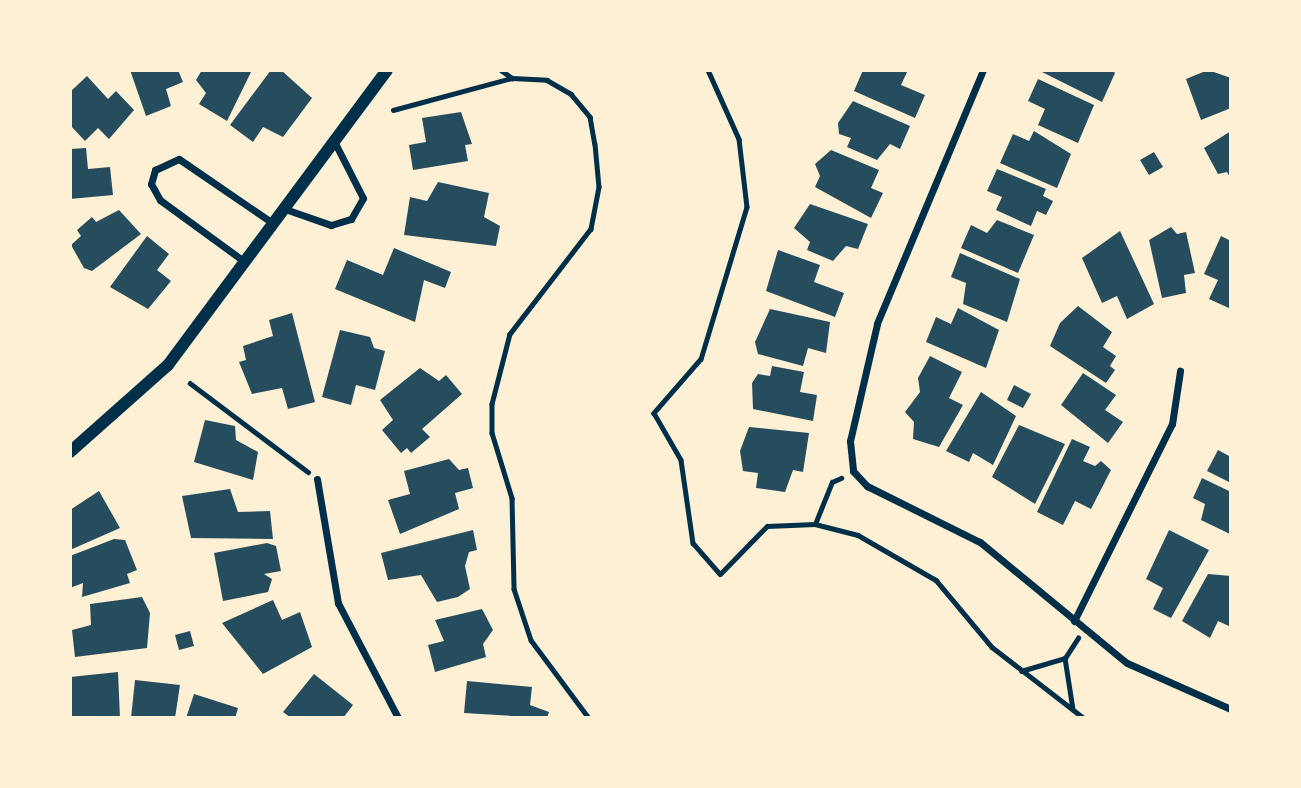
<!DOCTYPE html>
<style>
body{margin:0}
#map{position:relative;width:1301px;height:788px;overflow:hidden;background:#fdf0d5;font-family:Poppins,sans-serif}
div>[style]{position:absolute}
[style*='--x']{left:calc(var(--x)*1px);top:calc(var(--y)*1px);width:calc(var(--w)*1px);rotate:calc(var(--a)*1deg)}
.building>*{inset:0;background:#264d5e}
.path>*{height:4.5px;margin:-2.25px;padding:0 2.25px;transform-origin:2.25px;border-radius:2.25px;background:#003049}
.minor>*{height:7px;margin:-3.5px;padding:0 3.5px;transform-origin:3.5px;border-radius:3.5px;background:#003049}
.tertiary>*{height:12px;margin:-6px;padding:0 6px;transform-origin:6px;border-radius:6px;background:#003049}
span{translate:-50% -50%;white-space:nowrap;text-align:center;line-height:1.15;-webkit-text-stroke:5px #fdf0d5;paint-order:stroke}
.frame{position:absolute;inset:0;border:72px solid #fdf0d5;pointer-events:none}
</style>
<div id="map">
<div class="building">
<div style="clip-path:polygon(130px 70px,178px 70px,183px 82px,166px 89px,171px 106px,146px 116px)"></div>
<div style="clip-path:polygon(202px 70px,252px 70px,227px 121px,199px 104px,206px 93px,196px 80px)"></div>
<div style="clip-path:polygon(271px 70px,281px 70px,312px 98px,283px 137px,263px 127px,253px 142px,230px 125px)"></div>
<div style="clip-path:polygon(863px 70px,908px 70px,901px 85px,925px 95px,915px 118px,854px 91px)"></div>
<div style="clip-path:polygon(1038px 70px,1112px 70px,1115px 73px,1102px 102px)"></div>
<div style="clip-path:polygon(1208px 70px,1231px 78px,1231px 108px,1201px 120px,1186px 79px)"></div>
<div style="clip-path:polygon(87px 76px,108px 99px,116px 91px,134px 110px,109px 139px,98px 128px,85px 141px,70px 125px,70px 92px)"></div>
<div style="clip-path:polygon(1038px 79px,1094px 105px,1078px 143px,1038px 125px,1045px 109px,1028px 101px)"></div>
<div style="clip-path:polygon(853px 101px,910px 126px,900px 149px,890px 144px,877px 160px,847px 147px,851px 138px,839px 134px,838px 123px)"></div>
<div style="clip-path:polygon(461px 112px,472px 144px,465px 145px,468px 161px,413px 170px,409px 145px,426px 142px,422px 118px)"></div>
<div style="clip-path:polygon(1034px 131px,1071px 154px,1057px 188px,1000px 163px,1013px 134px,1029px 141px)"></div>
<div style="clip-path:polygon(1231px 131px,1231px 179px,1227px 172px,1218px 174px,1204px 148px)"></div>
<div style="clip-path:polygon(86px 148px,88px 169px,110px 167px,113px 195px,70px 199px,70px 149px)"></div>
<div style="clip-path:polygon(831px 150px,879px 170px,871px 188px,883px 193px,871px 218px,815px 187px,820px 176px,815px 164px)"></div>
<div style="clip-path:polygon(1154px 152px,1163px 167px,1149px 175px,1140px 160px)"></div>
<div style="clip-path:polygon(997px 169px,1046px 189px,1043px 196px,1053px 201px,1046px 215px,1037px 211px,1031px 226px,996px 210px,1002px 197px,987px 191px)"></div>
<div style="clip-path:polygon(438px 182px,489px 193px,484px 217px,500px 226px,496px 246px,404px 235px,410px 197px,427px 201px)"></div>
<div style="clip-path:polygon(810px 204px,868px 224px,858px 249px,846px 246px,833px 261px,807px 250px,810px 242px,794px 228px)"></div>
<div style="clip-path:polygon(119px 210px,141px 234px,92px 271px,84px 268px,71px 245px,81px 236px,77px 230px,92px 217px,96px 222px)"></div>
<div style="clip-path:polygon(997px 220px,1034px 235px,1018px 273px,961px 248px,971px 225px,987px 233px)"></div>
<div style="clip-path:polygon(1171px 227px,1177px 234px,1186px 232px,1195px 273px,1184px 275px,1186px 293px,1162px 298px,1149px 240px)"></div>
<div style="clip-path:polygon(1120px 231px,1154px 304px,1127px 319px,1117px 296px,1102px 303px,1082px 258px)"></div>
<div style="clip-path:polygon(147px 236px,169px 254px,157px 270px,171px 281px,148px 309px,110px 287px)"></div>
<div style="clip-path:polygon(1221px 236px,1231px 241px,1231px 309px,1209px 299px,1218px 280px,1204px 274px)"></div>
<div style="clip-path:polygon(394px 248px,451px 272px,445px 288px,424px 280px,415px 322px,335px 289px,347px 260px,383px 275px)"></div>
<div style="clip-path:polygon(778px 250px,820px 265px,814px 282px,844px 293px,835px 317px,766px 291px)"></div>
<div style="clip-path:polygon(960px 253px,1020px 279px,1007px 322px,963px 304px,966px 283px,951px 277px)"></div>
<div style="clip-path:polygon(1078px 306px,1112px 332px,1103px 347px,1116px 356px,1110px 366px,1115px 370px,1106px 383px,1050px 346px,1060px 323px)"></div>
<div style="clip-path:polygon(958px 308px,999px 330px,986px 368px,926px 342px,936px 317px,951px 324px)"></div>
<div style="clip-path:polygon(770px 309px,830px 322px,826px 353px,808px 348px,803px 366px,758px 354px,755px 342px)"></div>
<div style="clip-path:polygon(292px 313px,315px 402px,288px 409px,282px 388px,252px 394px,239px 362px,246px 360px,243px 346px,273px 336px,269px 320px)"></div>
<div style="clip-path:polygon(340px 330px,370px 337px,374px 348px,385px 351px,375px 390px,356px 385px,351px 405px,322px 397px)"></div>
<div style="clip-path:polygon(930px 356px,962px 372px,949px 398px,963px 405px,939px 447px,913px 439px,914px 422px,905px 412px,920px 392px,918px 378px)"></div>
<div style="clip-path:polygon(772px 366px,804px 372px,800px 392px,817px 395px,813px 421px,753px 409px,752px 383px,758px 374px,770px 376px)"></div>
<div style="clip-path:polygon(420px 368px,439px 381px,446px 375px,462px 394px,422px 429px,430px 437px,411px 453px,407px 448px,401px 453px,382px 430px,393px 420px,380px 400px)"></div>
<div style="clip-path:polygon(1083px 373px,1116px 395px,1105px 410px,1123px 422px,1108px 443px,1061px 405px)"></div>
<div style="clip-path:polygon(1014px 385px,1031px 394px,1023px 408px,1007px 400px)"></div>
<div style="clip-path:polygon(981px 392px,1016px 416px,993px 465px,973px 453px,969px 462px,946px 451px)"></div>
<div style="clip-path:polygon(205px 420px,235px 426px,236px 440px,258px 452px,253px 480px,194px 462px)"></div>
<div style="clip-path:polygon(1019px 425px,1065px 444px,1035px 504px,992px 477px)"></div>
<div style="clip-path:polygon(749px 427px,809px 433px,803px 472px,793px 470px,785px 492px,756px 488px,758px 473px,743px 471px,740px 451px)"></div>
<div style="clip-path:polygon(1072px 439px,1090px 447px,1083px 461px,1095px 466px,1101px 461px,1111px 470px,1091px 509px,1075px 501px,1063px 525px,1037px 512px)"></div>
<div style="clip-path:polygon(1218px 450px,1231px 457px,1231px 483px,1207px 471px)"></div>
<div style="clip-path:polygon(449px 459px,459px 470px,468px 468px,473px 488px,455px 493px,459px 509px,400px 534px,388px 500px,410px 494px,404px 471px)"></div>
<div style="clip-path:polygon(1202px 478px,1231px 492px,1230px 534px,1201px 520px,1205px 504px,1193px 498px)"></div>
<div style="clip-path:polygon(230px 489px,238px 512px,270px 511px,273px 539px,191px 538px,182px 496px)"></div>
<div style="clip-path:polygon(99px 491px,120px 528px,70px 550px,70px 510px)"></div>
<div style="clip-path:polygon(473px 530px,477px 550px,469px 552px,465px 566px,470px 589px,458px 597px,437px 602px,421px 575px,388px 580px,381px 553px)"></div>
<div style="clip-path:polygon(1169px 530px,1209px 550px,1171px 618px,1153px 609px,1163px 588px,1146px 579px)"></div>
<div style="clip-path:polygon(114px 539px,125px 540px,137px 570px,127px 574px,130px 583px,82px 597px,83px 583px,70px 588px,70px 556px)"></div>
<div style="clip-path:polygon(267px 543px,276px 546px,281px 571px,264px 574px,272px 579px,268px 592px,223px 601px,214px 553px)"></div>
<div style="clip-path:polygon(1208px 574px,1231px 576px,1231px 627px,1218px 621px,1210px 638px,1182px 621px)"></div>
<div style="clip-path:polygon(142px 597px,150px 613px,147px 648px,75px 657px,72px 630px,91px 625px,90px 604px)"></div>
<div style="clip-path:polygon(273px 600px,282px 620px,300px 612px,312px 647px,263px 674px,222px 623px)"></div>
<div style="clip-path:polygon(482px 609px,493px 630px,483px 644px,486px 657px,435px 672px,428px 645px,444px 641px,435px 620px)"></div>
<div style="clip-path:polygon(190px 631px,194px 646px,179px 650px,175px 635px)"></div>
<div style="clip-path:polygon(118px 672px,120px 718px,72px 718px,70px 677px)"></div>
<div style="clip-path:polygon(314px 674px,353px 705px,343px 718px,291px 718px,283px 712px)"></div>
<div style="clip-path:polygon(135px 680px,180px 685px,175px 718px,131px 718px)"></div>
<div style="clip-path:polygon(467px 681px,532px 687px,530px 705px,549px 712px,547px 718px,464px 713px)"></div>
<div style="clip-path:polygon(194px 694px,238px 708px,235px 718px,186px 718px)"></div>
</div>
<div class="path">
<div style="--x:501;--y:70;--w:14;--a:36"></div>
<div style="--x:512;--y:78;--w:35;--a:3"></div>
<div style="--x:547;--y:80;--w:28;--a:30"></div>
<div style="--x:571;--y:94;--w:30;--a:50"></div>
<div style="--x:590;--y:117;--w:27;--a:80"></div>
<div style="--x:595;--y:144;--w:43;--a:84.7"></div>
<div style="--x:599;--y:187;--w:43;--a:100.8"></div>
<div style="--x:591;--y:229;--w:133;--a:127.6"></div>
<div style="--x:510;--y:334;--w:72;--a:104.4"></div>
<div style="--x:492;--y:404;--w:29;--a:90"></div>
<div style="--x:492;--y:433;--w:68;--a:72.9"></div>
<div style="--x:512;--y:498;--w:91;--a:88.7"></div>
<div style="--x:514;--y:589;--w:54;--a:71.6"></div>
<div style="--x:531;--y:640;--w:97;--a:53.4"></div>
<div style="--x:708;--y:70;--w:76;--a:65.8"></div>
<div style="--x:739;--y:139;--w:68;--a:83.3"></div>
<div style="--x:747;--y:207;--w:159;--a:106.8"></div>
<div style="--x:701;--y:359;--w:72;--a:131"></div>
<div style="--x:654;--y:413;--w:54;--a:60.1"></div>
<div style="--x:681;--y:460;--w:84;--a:81.8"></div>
<div style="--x:693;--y:543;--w:41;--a:48.9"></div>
<div style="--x:720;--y:574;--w:67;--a:-45.6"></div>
<div style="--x:767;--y:526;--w:48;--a:-2.4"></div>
<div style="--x:815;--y:524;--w:44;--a:14.3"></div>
<div style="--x:858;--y:535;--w:90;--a:30"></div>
<div style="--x:936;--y:580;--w:87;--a:50.1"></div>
<div style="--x:992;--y:647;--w:116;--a:37.7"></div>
<div style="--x:393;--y:110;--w:123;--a:-15.1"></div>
<div style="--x:190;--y:383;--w:148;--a:37"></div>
<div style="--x:815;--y:524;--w:45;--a:-68"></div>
<div style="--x:832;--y:482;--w:10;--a:-24"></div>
<div style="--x:1065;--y:658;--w:24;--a:-57"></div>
<div style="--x:1021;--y:671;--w:46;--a:-16.5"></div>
<div style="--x:1065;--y:658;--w:52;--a:81.1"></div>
</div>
<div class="minor">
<div style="--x:983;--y:70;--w:275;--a:112.7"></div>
<div style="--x:877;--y:324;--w:120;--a:103"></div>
<div style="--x:850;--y:441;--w:30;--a:84"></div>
<div style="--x:853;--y:471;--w:21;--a:47"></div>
<div style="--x:867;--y:486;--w:126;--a:26.4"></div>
<div style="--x:980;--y:542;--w:190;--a:39.5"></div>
<div style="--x:1127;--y:663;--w:114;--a:23.9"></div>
<div style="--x:285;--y:209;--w:49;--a:19.2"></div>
<div style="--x:331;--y:225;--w:21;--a:-17"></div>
<div style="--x:351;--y:219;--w:24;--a:-60"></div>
<div style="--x:363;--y:198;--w:62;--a:-117"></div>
<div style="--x:245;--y:262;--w:105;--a:-143.9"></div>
<div style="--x:160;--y:200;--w:18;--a:-119"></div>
<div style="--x:151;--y:184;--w:15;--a:-74"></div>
<div style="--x:155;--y:170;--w:26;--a:-25"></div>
<div style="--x:179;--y:159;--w:115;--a:34.4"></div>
<div style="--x:317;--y:479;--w:126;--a:80.4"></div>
<div style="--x:338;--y:603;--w:130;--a:62.4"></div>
<div style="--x:1074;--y:621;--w:220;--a:-63.6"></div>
<div style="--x:1172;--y:424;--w:54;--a:-81.4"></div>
</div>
<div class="tertiary">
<div style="--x:70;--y:452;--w:131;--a:-41.6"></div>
<div style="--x:168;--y:365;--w:367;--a:-53.4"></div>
</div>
<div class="frame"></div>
</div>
